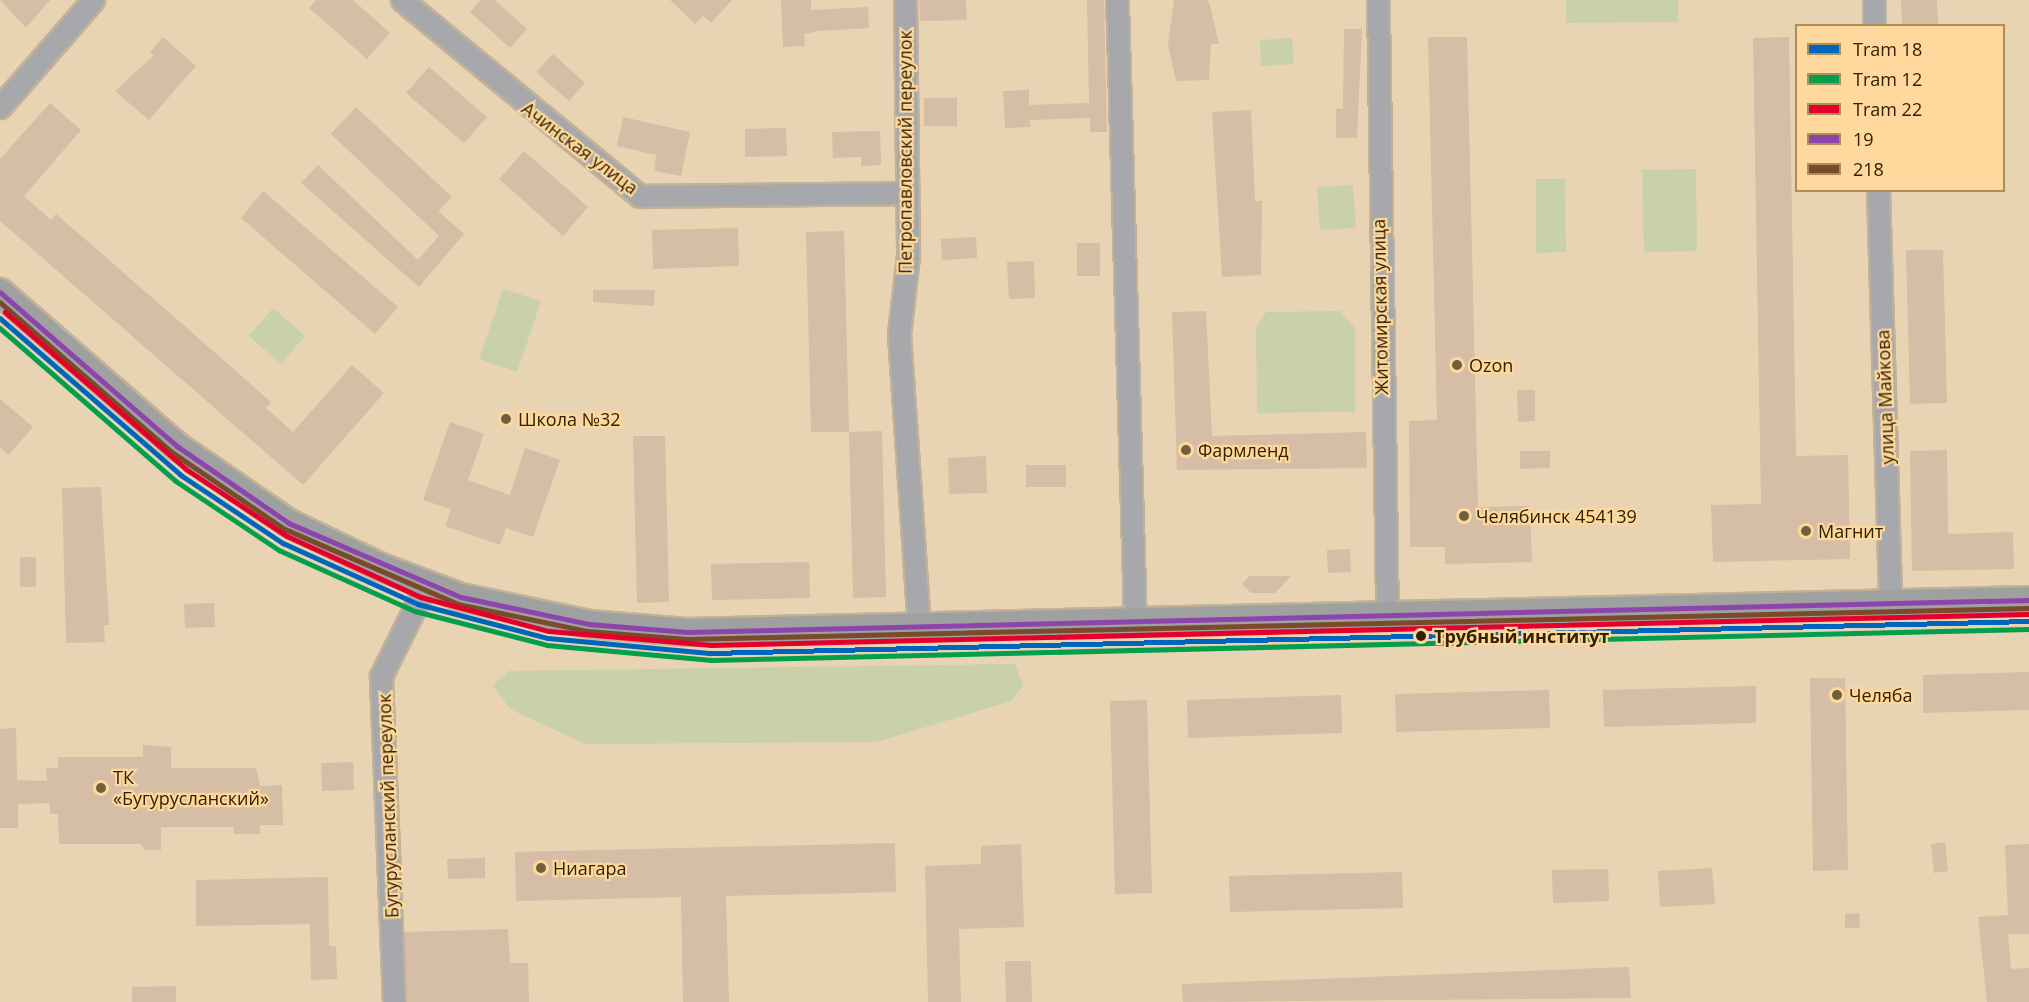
<!DOCTYPE html>
<meta charset="utf-8">
<style>
body{margin:0}
#map{position:relative;width:2029px;height:1002px;overflow:hidden;background:#e8d3b2;font-family:"Open Sans",sans-serif}
div>[style]{position:absolute}
[style*='--x']{left:calc(var(--x)*1px);top:calc(var(--y)*1px);width:calc(var(--w)*1px);rotate:calc(var(--a)*1deg)}
.green>*{inset:0;background:#c8d1aa}
.building>*{inset:0;background:#d5bea5}
.roads{filter:drop-shadow(2px 0 #c2b297) drop-shadow(-2px 0 #c2b297) drop-shadow(0 2px #c2b297) drop-shadow(0 -2px #c2b297)}
.minor>*{height:21px;margin:-10.5px;padding:0 10.5px;transform-origin:10.5px;border-radius:10.5px;background:#a6a8ac}
.major>*{height:26px;margin:-13px;padding:0 13px;transform-origin:13px;border-radius:13px;background:#9fa0a0}
.bus-1>*{height:4.5px;margin:-2.25px;padding:0 2.25px;transform-origin:2.25px;border-radius:2.25px;background:#8e44ad}
.bus-2>*{height:4.5px;margin:-2.25px;padding:0 2.25px;transform-origin:2.25px;border-radius:2.25px;background:#7a4b2a}
.tram-1>*{height:4.5px;margin:-2.25px;padding:0 2.25px;transform-origin:2.25px;border-radius:2.25px;background:#0065bd}
.tram-2>*{height:4.5px;margin:-2.25px;padding:0 2.25px;transform-origin:2.25px;border-radius:2.25px;background:#039f4d}
.tram-3>*{height:4.5px;margin:-2.25px;padding:0 2.25px;transform-origin:2.25px;border-radius:2.25px;background:#e4002b}
.dots>*{width:16px;height:16px;translate:-50% -50%;box-sizing:border-box;border:3px solid #fed89c;border-radius:50%}
span{translate:-50% -50%;white-space:nowrap;text-align:center;line-height:1.15;-webkit-text-stroke:4.5px #fed89c;paint-order:stroke}
.street-label{font-size:18px;color:#332100}
.poi-label{font-size:18px;color:#332100}
.left{translate:0 -50%;text-align:left}
.stop-label{font-size:18px;color:#332100;font-weight:700}
.legend{position:absolute;left:1795px;top:24px;width:210px;height:168px;box-sizing:border-box;background:#fed89c;border:2px solid #ad8f5e;margin:0;padding:8px 10px;list-style:none;font-size:18px;color:#332100}
.legend li{display:flex;align-items:center;gap:12px;height:30px}
.legend b{width:30px;border:2px solid #ad8f5e}
</style>
<div id="map">
<div class="green">
<div style="clip-path:polygon(1566px 0,1678px 0,1678px 22px,1566px 23px)"></div>
<div style="clip-path:polygon(1292px 38px,1294px 64px,1261px 66px,1260px 40px)"></div>
<div style="clip-path:polygon(1696px 169px,1697px 251px,1644px 252px,1642px 170px)"></div>
<div style="clip-path:polygon(1536px 179px,1565px 179px,1566px 252px,1536px 253px)"></div>
<div style="clip-path:polygon(1353px 185px,1356px 228px,1320px 230px,1317px 187px)"></div>
<div style="clip-path:polygon(503px 289px,541px 301px,517px 372px,479px 359px)"></div>
<div style="clip-path:polygon(273px 308px,305px 336px,281px 364px,249px 336px)"></div>
<div style="clip-path:polygon(1340px 311px,1355px 328px,1355px 412px,1257px 413px,1256px 328px,1266px 312px)"></div>
<div style="clip-path:polygon(1015px 664px,1023px 686px,1011px 701px,877px 742px,585px 744px,510px 709px,493px 685px,509px 671px)"></div>
</div>
<div class="building">
<div style="clip-path:polygon(0 0,50px 0,26px 28px)"></div>
<div style="clip-path:polygon(316px 0,353px 0,390px 33px,367px 59px,309px 8px)"></div>
<div style="clip-path:polygon(480px 0,495px 0,527px 29px,510px 48px,470px 12px)"></div>
<div style="clip-path:polygon(670px 0,732px 0,711px 23px,703px 16px,695px 24px)"></div>
<div style="clip-path:polygon(781px 0,811px 0,811px 10px,868px 7px,869px 28px,818px 31px,804px 34px,805px 46px,783px 47px)"></div>
<div style="clip-path:polygon(919px 0,966px 0,967px 20px,920px 21px)"></div>
<div style="clip-path:polygon(1087px 0,1104px 0,1107px 132px,1090px 132px,1090px 118px,1029px 120px,1031px 127px,1005px 128px,1003px 91px,1029px 90px,1029px 105px,1089px 103px)"></div>
<div style="clip-path:polygon(1174px 0,1207px 0,1210px 5px,1219px 44px,1211px 44px,1209px 80px,1176px 81px,1168px 45px)"></div>
<div style="clip-path:polygon(1901px 0,1937px 0,1938px 26px,1902px 26px)"></div>
<div style="clip-path:polygon(1344px 29px,1362px 29px,1357px 138px,1336px 138px,1336px 109px,1343px 109px)"></div>
<div style="clip-path:polygon(163px 37px,196px 66px,149px 120px,115px 91px,154px 55px,150px 52px)"></div>
<div style="clip-path:polygon(1428px 37px,1467px 37px,1478px 507px,1530px 506px,1532px 562px,1445px 564px,1445px 547px,1410px 547px,1409px 421px,1437px 420px)"></div>
<div style="clip-path:polygon(1789px 37px,1796px 456px,1848px 455px,1850px 559px,1713px 562px,1711px 505px,1761px 504px,1753px 38px)"></div>
<div style="clip-path:polygon(553px 54px,585px 83px,569px 101px,536px 72px)"></div>
<div style="clip-path:polygon(429px 67px,487px 117px,464px 143px,406px 93px)"></div>
<div style="clip-path:polygon(924px 98px,957px 98px,957px 126px,924px 126px)"></div>
<div style="clip-path:polygon(50px 103px,81px 130px,24px 196px,51px 220px,56px 214px,156px 301px,271px 402px,266px 408px,293px 432px,352px 365px,384px 393px,303px 485px,0 221px,0 159px)"></div>
<div style="clip-path:polygon(356px 107px,452px 197px,438px 211px,464px 234px,419px 287px,301px 183px,318px 165px,418px 260px,439px 236px,331px 134px)"></div>
<div style="clip-path:polygon(1251px 110px,1255px 201px,1262px 201px,1261px 275px,1222px 277px,1212px 112px)"></div>
<div style="clip-path:polygon(623px 117px,690px 132px,681px 176px,654px 171px,656px 155px,617px 146px)"></div>
<div style="clip-path:polygon(786px 128px,787px 156px,745px 157px,745px 129px)"></div>
<div style="clip-path:polygon(880px 131px,881px 165px,861px 166px,861px 157px,833px 158px,832px 132px)"></div>
<div style="clip-path:polygon(524px 151px,588px 207px,563px 236px,499px 179px)"></div>
<div style="clip-path:polygon(263px 191px,398px 307px,375px 334px,241px 218px)"></div>
<div style="clip-path:polygon(738px 228px,739px 266px,653px 269px,652px 230px)"></div>
<div style="clip-path:polygon(844px 231px,849px 432px,811px 432px,806px 232px)"></div>
<div style="clip-path:polygon(976px 237px,977px 258px,942px 260px,941px 239px)"></div>
<div style="clip-path:polygon(1077px 243px,1100px 243px,1100px 276px,1077px 276px)"></div>
<div style="clip-path:polygon(1906px 250px,1943px 250px,1947px 403px,1910px 404px)"></div>
<div style="clip-path:polygon(1034px 261px,1035px 298px,1009px 299px,1007px 262px)"></div>
<div style="clip-path:polygon(593px 290px,655px 290px,654px 306px,593px 302px)"></div>
<div style="clip-path:polygon(1206px 311px,1212px 436px,1366px 432px,1367px 468px,1177px 470px,1172px 312px)"></div>
<div style="clip-path:polygon(1517px 390px,1535px 390px,1535px 421px,1518px 422px)"></div>
<div style="clip-path:polygon(0 399px,33px 427px,9px 455px,0 448px)"></div>
<div style="clip-path:polygon(450px 422px,484px 434px,468px 480px,510px 495px,525px 448px,560px 460px,533px 537px,506px 528px,500px 545px,445px 526px,451px 509px,423px 500px)"></div>
<div style="clip-path:polygon(882px 431px,886px 597px,853px 598px,849px 432px)"></div>
<div style="clip-path:polygon(633px 436px,665px 436px,669px 602px,637px 603px)"></div>
<div style="clip-path:polygon(1947px 450px,1948px 534px,2013px 532px,2014px 569px,1912px 571px,1910px 451px)"></div>
<div style="clip-path:polygon(1520px 451px,1550px 451px,1550px 468px,1520px 469px)"></div>
<div style="clip-path:polygon(986px 456px,987px 493px,949px 494px,948px 458px)"></div>
<div style="clip-path:polygon(1026px 465px,1066px 465px,1066px 487px,1026px 487px)"></div>
<div style="clip-path:polygon(101px 487px,109px 625px,104px 625px,105px 642px,66px 643px,62px 488px)"></div>
<div style="clip-path:polygon(1350px 549px,1351px 572px,1328px 573px,1327px 550px)"></div>
<div style="clip-path:polygon(20px 557px,36px 557px,36px 587px,20px 587px)"></div>
<div style="clip-path:polygon(809px 562px,810px 598px,712px 600px,711px 564px)"></div>
<div style="clip-path:polygon(1249px 576px,1291px 576px,1275px 593px,1251px 593px,1242px 584px)"></div>
<div style="clip-path:polygon(214px 603px,215px 627px,185px 628px,184px 604px)"></div>
<div style="clip-path:polygon(2029px 672px,2029px 710px,1923px 713px,1923px 675px)"></div>
<div style="clip-path:polygon(1810px 678px,1845px 678px,1848px 870px,1813px 871px)"></div>
<div style="clip-path:polygon(1756px 686px,1756px 723px,1604px 727px,1603px 690px)"></div>
<div style="clip-path:polygon(1549px 690px,1550px 728px,1396px 732px,1395px 694px)"></div>
<div style="clip-path:polygon(1341px 695px,1342px 733px,1188px 738px,1187px 700px)"></div>
<div style="clip-path:polygon(1147px 700px,1152px 893px,1115px 894px,1110px 701px)"></div>
<div style="clip-path:polygon(16px 728px,17px 780px,47px 781px,46px 768px,58px 768px,58px 757px,143px 757px,143px 745px,171px 747px,171px 768px,256px 768px,260px 786px,282px 785px,283px 825px,260px 825px,260px 834px,234px 834px,234px 827px,161px 827px,161px 850px,145px 850px,141px 844px,59px 844px,58px 814px,50px 814px,50px 803px,18px 804px,18px 828px,0 828px,0 729px)"></div>
<div style="clip-path:polygon(353px 762px,354px 790px,322px 791px,321px 763px)"></div>
<div style="clip-path:polygon(1945px 842px,1948px 871px,1934px 873px,1931px 844px)"></div>
<div style="clip-path:polygon(895px 843px,896px 892px,726px 896px,729px 1002px,683px 1002px,681px 897px,516px 901px,515px 852px)"></div>
<div style="clip-path:polygon(1021px 844px,1024px 927px,959px 929px,961px 1002px,928px 1002px,925px 866px,981px 864px,981px 846px)"></div>
<div style="clip-path:polygon(2029px 844px,2029px 934px,2008px 934px,2011px 969px,2029px 968px,2029px 1002px,1987px 1002px,1978px 917px,2008px 915px,2005px 845px)"></div>
<div style="clip-path:polygon(485px 858px,485px 878px,448px 879px,447px 859px)"></div>
<div style="clip-path:polygon(1712px 868px,1715px 904px,1660px 907px,1658px 871px)"></div>
<div style="clip-path:polygon(1608px 869px,1609px 901px,1553px 903px,1552px 870px)"></div>
<div style="clip-path:polygon(1402px 872px,1403px 908px,1230px 912px,1229px 876px)"></div>
<div style="clip-path:polygon(328px 877px,329px 946px,336px 946px,337px 979px,311px 980px,310px 924px,196px 926px,196px 880px)"></div>
<div style="clip-path:polygon(1859px 913px,1860px 928px,1845px 928px,1845px 914px)"></div>
<div style="clip-path:polygon(508px 929px,510px 963px,528px 963px,529px 1002px,407px 1002px,404px 932px)"></div>
<div style="clip-path:polygon(1005px 961px,1031px 961px,1032px 1002px,1006px 1002px)"></div>
<div style="clip-path:polygon(1629px 967px,1631px 998px,1183px 1002px,1182px 984px)"></div>
<div style="clip-path:polygon(176px 986px,176px 1002px,132px 1002px,132px 987px)"></div>
</div>
<div class="roads">
<div class="minor">
<div style="--x:402;--y:0;--w:308;--a:39.5"></div>
<div style="--x:640;--y:196;--w:265;--a:-0.6"></div>
<div style="--x:905;--y:0;--w:256;--a:89.3"></div>
<div style="--x:908;--y:256;--w:79;--a:96.6"></div>
<div style="--x:899;--y:334;--w:294;--a:86.1"></div>
<div style="--x:1117;--y:0;--w:621;--a:88.34"></div>
<div style="--x:1378;--y:0;--w:614;--a:89.16"></div>
<div style="--x:1874;--y:0;--w:26;--a:90"></div>
<div style="--x:0;--y:107;--w:142;--a:-49"></div>
<div style="--x:1878;--y:190;--w:414;--a:88.3"></div>
<div style="--x:394;--y:1002;--w:326;--a:-92.3"></div>
<div style="--x:381;--y:676;--w:102;--a:-63.7"></div>
</div>
<div class="major">
<div style="--x:0;--y:292;--w:235;--a:41"></div>
<div style="--x:177;--y:446;--w:136;--a:34.5"></div>
<div style="--x:289;--y:523;--w:102;--a:25.6"></div>
<div style="--x:381;--y:567;--w:85;--a:20.6"></div>
<div style="--x:461;--y:597;--w:131;--a:11.9"></div>
<div style="--x:589;--y:624;--w:98;--a:4.7"></div>
<div style="--x:687;--y:632;--w:1342;--a:-1.37"></div>
</div>
</div>
<div class="bus-1">
<div style="--x:0;--y:292;--w:235;--a:41"></div>
<div style="--x:177;--y:446;--w:136;--a:34.5"></div>
<div style="--x:289;--y:523;--w:187;--a:23.3"></div>
<div style="--x:461;--y:597;--w:131;--a:11.9"></div>
<div style="--x:589;--y:624;--w:98;--a:4.7"></div>
<div style="--x:687;--y:632;--w:1342;--a:-1.37"></div>
</div>
<div class="bus-2">
<div style="--x:0;--y:302;--w:228;--a:41.1"></div>
<div style="--x:172;--y:452;--w:137;--a:34.3"></div>
<div style="--x:285;--y:529;--w:189;--a:23.4"></div>
<div style="--x:458;--y:604;--w:132;--a:11.8"></div>
<div style="--x:587;--y:631;--w:100;--a:4.6"></div>
<div style="--x:687;--y:639;--w:1342;--a:-1.32"></div>
</div>
<div class="tram-1">
<div style="--x:0;--y:318;--w:240;--a:40.9"></div>
<div style="--x:181;--y:475;--w:123;--a:33.7"></div>
<div style="--x:283;--y:543;--w:148;--a:24.3"></div>
<div style="--x:418;--y:604;--w:134;--a:14.7"></div>
<div style="--x:548;--y:638;--w:164;--a:5.3"></div>
<div style="--x:711;--y:653;--w:1318;--a:-1.39"></div>
</div>
<div class="tram-2">
<div style="--x:0;--y:328;--w:233;--a:41"></div>
<div style="--x:176;--y:481;--w:124;--a:33.8"></div>
<div style="--x:279;--y:550;--w:149;--a:24.2"></div>
<div style="--x:415;--y:611;--w:136;--a:14.4"></div>
<div style="--x:547;--y:645;--w:165;--a:5.2"></div>
<div style="--x:711;--y:660;--w:1318;--a:-1.35"></div>
</div>
<div class="tram-3">
<div style="--x:5;--y:312;--w:240;--a:40.9"></div>
<div style="--x:186;--y:469;--w:121;--a:33.6"></div>
<div style="--x:287;--y:536;--w:147;--a:24.5"></div>
<div style="--x:421;--y:597;--w:132;--a:14.9"></div>
<div style="--x:549;--y:631;--w:163;--a:4.9"></div>
<div style="--x:711;--y:645;--w:1318;--a:-1.35"></div>
</div>
<div class="dots">
<div style="left:1457px;top:365px;background:#725f3e"></div>
<div style="left:506px;top:419px;background:#725f3e"></div>
<div style="left:1186px;top:450px;background:#725f3e"></div>
<div style="left:1464px;top:516px;background:#725f3e"></div>
<div style="left:1806px;top:531px;background:#725f3e"></div>
<div style="left:1421px;top:636px;background:#332100"></div>
<div style="left:1837px;top:695px;background:#725f3e"></div>
<div style="left:101px;top:788px;background:#725f3e"></div>
<div style="left:541px;top:868px;background:#725f3e"></div>
</div>
<div class="street-label">
<span style="left:580px;top:148px;rotate:37deg">Ачинская улица</span>
<span style="left:905px;top:152px;rotate:-90deg">Петропавловский переулок</span>
<span style="left:1380px;top:307px;rotate:-91deg">Житомирская улица</span>
<span style="left:1885px;top:397px;rotate:-92deg">улица Майкова</span>
<span style="left:388px;top:806px;rotate:-92deg">Бугурусланский переулок</span>
</div>
<div class="poi-label">
<span class="left" style="left:1469px;top:365px">Ozon</span>
<span class="left" style="left:518px;top:419px">Школа №32</span>
<span class="left" style="left:1198px;top:450px">Фармленд</span>
<span class="left" style="left:1476px;top:516px">Челябинск 454139</span>
<span class="left" style="left:1818px;top:531px">Магнит</span>
<span class="left" style="left:1849px;top:695px">Челяба</span>
<span class="left" style="left:113px;top:788px">ТК<br>«Бугурусланский»</span>
<span class="left" style="left:553px;top:868px">Ниагара</span>
</div>
<div class="stop-label">
<span class="left" style="left:1434px;top:636px">Трубный институт</span>
</div>
<ul class="legend">
<li><b style="height:8px;background:#0065bd"></b>Tram 18</li>
<li><b style="height:8px;background:#039f4d"></b>Tram 12</li>
<li><b style="height:8px;background:#e4002b"></b>Tram 22</li>
<li><b style="height:8px;background:#8e44ad"></b>19</li>
<li><b style="height:8px;background:#7a4b2a"></b>218</li>
</ul>
</div>
